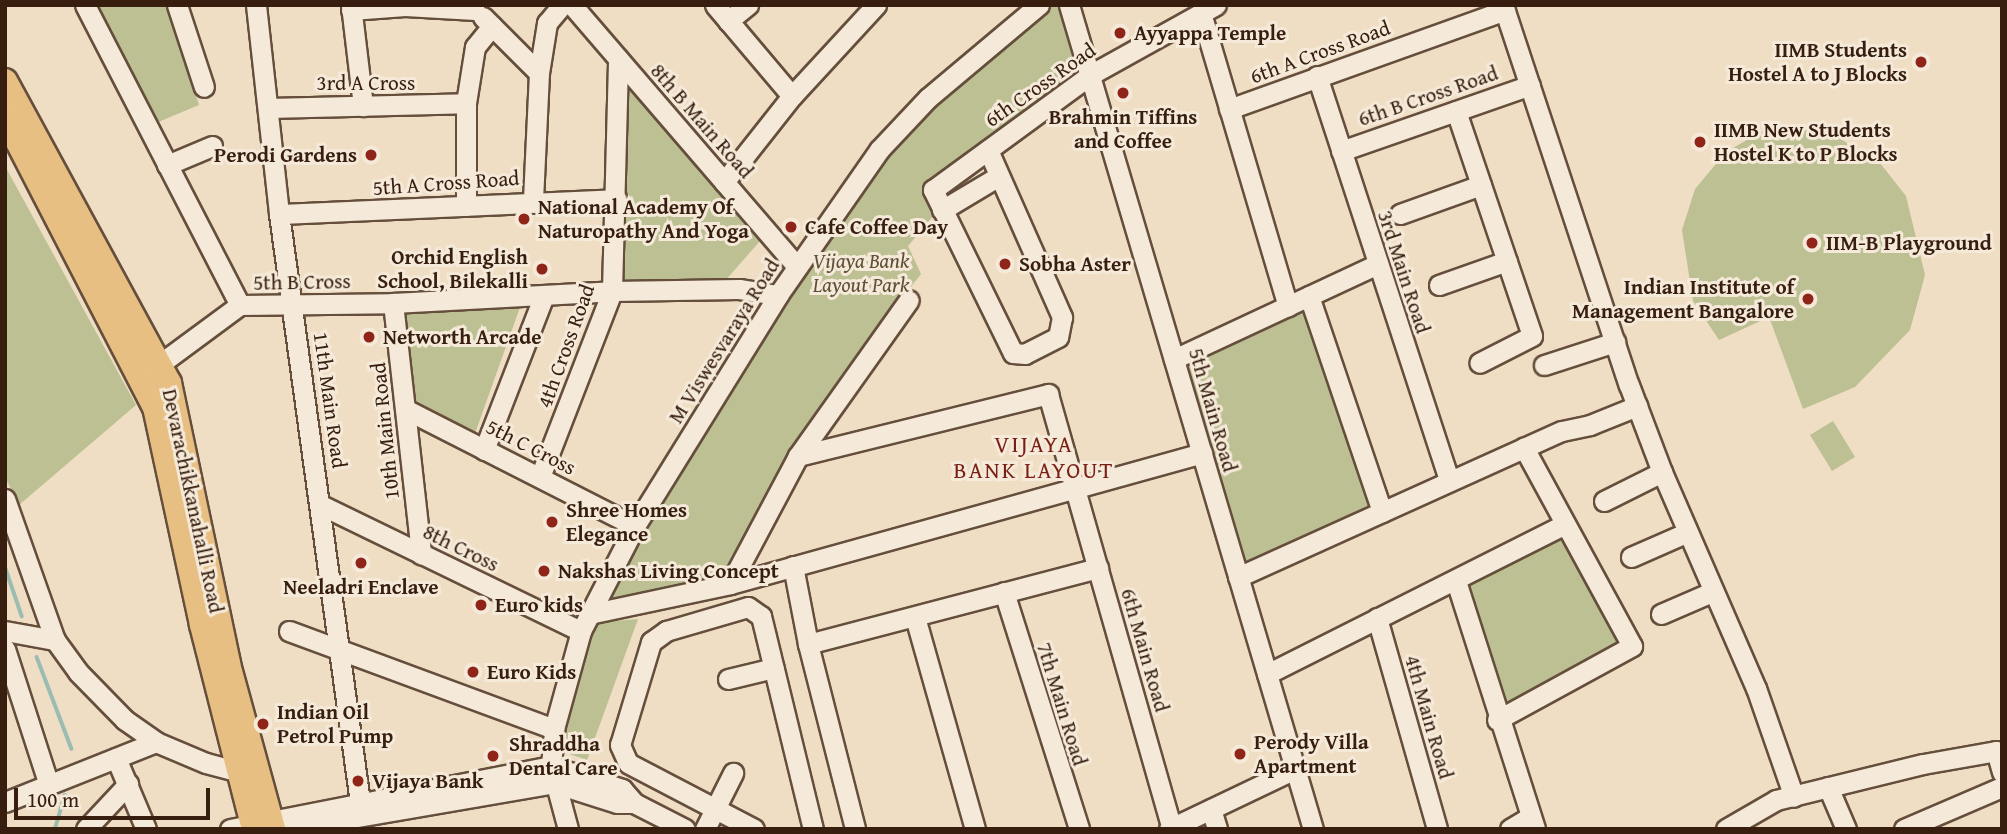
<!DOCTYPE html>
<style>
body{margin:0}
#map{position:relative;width:2007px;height:834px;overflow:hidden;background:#efdec4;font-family:"Gentium Book Plus",serif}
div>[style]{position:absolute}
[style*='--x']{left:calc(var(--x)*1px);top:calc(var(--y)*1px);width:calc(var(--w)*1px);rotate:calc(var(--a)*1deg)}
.green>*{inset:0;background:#bcc092}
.stream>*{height:3.5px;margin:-1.75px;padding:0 1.75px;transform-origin:1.75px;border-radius:1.75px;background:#9abcb1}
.roads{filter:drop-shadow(2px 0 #654e3c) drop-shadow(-2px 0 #654e3c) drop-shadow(0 2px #654e3c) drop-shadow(0 -2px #654e3c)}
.minor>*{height:19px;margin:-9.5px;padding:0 9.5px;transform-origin:9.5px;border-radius:9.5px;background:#f5ead9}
.major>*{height:24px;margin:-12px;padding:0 12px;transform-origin:12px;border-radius:12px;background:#e8bf82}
.dots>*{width:19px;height:19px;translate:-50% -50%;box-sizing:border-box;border:4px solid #f5ead9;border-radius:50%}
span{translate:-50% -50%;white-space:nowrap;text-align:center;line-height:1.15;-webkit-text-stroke:6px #f5ead9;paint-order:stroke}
.poi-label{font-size:21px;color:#371e0e;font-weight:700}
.left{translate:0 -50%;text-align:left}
.right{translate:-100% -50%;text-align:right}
.street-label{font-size:21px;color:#371e0e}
.park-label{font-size:21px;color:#5f4f36;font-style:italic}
.neighbourhood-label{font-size:23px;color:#7a1f14;letter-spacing:2px}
.frame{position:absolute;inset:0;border:7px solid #371e0e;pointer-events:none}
.scale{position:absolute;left:14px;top:788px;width:196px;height:32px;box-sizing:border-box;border:4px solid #371e0e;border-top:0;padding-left:9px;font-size:21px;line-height:24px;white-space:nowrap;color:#371e0e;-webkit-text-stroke:5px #f5ead9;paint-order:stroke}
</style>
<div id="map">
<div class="green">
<div style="clip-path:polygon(86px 5px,167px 5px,199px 105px,151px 125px)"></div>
<div style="clip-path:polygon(1053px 5px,1062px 5px,1084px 72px,926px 189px,934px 215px,908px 246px,921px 274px,853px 360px,786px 459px,725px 576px,608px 599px,737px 375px,880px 165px,923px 117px)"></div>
<div style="clip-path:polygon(618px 59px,767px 233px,717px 290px,612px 291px)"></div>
<div style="clip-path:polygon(1766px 129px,1826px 130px,1880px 163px,1906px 196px,1925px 275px,1910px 330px,1855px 387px,1803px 409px,1769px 317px,1719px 340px,1693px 301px,1682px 230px,1695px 189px,1726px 152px)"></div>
<div style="clip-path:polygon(5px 166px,136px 405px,19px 505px,5px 477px)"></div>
<div style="clip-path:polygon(524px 296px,472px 442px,405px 409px,393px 303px)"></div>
<div style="clip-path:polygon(1309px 296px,1382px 512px,1238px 577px,1174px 359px)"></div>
<div style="clip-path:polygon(1833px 421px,1855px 457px,1832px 471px,1810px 435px)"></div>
<div style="clip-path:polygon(1563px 533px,1624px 644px,1504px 712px,1463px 586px)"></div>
<div style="clip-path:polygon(638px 619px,587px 760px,561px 751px,564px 716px,591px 623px)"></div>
</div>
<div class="stream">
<div style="--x:5;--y:566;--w:53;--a:71.2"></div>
<div style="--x:37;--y:657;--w:98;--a:69.2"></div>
<div style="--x:55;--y:829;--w:35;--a:-74"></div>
</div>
<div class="roads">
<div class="minor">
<div style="--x:85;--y:5;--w:338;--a:62.7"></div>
<div style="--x:177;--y:5;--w:86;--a:71.8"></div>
<div style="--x:256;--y:5;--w:210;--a:83.7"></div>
<div style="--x:279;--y:214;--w:594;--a:82.16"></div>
<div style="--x:351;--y:5;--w:102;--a:83.2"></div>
<div style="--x:572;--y:5;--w:345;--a:49.3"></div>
<div style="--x:715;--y:5;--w:119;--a:49.8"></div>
<div style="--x:1069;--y:5;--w:859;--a:73.51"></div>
<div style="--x:1503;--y:5;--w:400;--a:71.7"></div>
<div style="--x:1629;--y:385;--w:93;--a:69.2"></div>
<div style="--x:1662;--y:472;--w:236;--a:66.5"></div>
<div style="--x:1756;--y:688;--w:115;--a:70.8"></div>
<div style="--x:351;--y:10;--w:54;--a:-4.2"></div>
<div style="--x:405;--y:6;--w:70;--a:3.3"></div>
<div style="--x:1201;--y:13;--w:306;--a:73.5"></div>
<div style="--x:483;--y:17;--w:79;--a:45"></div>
<div style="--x:728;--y:21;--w:26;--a:-39"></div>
<div style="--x:1317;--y:76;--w:426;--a:71.9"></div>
<div style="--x:268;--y:108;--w:198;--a:-1.4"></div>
<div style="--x:1229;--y:109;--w:293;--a:-19.7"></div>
<div style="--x:1456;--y:111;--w:237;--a:71.3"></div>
<div style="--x:1532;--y:336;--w:59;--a:153"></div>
<div style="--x:988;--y:150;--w:183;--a:66.1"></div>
<div style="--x:1062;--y:317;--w:20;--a:101"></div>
<div style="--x:1058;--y:337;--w:37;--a:153"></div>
<div style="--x:1025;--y:354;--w:12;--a:-175"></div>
<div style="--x:1013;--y:353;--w:182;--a:-116.1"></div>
<div style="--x:933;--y:190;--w:195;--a:-36.2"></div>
<div style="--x:1090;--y:75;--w:144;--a:-29.1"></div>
<div style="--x:1341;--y:151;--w:200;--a:-19.2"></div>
<div style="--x:167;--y:165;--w:49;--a:-22.9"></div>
<div style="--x:724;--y:182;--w:110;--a:-51.7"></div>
<div style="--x:792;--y:96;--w:124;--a:-47.3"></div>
<div style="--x:533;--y:200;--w:127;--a:-87.3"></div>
<div style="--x:539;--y:73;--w:51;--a:-80.9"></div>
<div style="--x:547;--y:23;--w:23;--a:-50"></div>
<div style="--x:466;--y:206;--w:103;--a:-90"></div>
<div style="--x:466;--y:103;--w:57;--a:-80.9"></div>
<div style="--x:475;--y:47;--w:27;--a:-51"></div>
<div style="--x:942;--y:210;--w:66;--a:-30.8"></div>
<div style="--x:279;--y:214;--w:338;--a:-2.5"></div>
<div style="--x:1400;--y:214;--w:86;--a:-19.7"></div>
<div style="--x:1439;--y:285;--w:72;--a:-19.4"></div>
<div style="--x:1309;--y:296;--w:228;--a:71.3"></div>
<div style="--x:393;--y:303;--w:253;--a:83.6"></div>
<div style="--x:1174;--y:359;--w:225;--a:-25"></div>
<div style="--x:1544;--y:365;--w:75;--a:-17.9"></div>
<div style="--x:149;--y:372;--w:113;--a:-36.4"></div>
<div style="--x:240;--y:305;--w:153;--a:-0.7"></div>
<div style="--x:393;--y:303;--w:219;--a:-3.1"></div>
<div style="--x:612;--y:291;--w:127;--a:-0.9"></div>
<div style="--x:739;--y:289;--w:39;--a:9"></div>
<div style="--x:405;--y:409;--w:258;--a:27"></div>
<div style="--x:484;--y:450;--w:166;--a:-68.8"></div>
<div style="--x:798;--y:456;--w:191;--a:-54.6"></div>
<div style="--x:540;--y:477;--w:199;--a:-68.8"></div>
<div style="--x:612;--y:291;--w:232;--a:-88.5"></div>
<div style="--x:5;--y:499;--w:150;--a:70.5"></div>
<div style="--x:55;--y:640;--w:39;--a:54"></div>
<div style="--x:78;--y:672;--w:67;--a:45.6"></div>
<div style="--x:125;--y:720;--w:38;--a:35"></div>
<div style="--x:156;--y:742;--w:54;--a:22.8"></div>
<div style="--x:206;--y:763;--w:47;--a:14.9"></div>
<div style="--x:1604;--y:501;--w:65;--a:-26.6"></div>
<div style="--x:321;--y:505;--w:289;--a:25.9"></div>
<div style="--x:1631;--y:557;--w:62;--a:-23.7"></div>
<div style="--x:793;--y:566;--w:79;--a:79.1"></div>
<div style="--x:808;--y:644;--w:191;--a:75.7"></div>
<div style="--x:1238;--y:577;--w:355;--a:-24.3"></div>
<div style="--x:1562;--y:431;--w:29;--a:-12"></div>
<div style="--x:1590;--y:425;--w:51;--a:-22"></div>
<div style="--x:1456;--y:581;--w:260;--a:72.3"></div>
<div style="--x:730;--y:584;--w:145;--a:-62"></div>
<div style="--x:798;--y:456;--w:258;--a:-13.9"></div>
<div style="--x:1048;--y:394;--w:451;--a:74.1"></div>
<div style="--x:1004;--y:592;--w:249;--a:72.4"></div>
<div style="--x:589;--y:614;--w:144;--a:-12"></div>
<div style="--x:730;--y:584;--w:490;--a:-15.5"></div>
<div style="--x:1661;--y:614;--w:56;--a:-23.3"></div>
<div style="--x:915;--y:617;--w:220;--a:74.2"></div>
<div style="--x:1377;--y:618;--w:219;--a:74.1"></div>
<div style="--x:5;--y:631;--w:51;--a:10.2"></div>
<div style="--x:289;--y:631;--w:283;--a:20.3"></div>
<div style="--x:808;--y:644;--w:300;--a:-14.7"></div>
<div style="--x:5;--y:649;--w:143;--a:72.1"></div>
<div style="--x:1267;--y:674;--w:331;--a:-26.7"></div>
<div style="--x:728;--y:679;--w:47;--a:-13.4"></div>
<div style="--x:1497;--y:720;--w:154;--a:-28.7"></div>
<div style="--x:1632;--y:646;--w:226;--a:-118.6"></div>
<div style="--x:116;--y:758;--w:77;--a:67.1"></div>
<div style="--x:1828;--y:787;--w:46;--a:66.8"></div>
<div style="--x:5;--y:802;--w:162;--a:-21.7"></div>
<div style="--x:1211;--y:809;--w:21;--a:73"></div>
<div style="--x:86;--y:829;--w:62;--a:-47"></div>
<div style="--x:230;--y:829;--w:327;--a:-11.1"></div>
<div style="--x:551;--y:766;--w:75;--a:17.9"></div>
<div style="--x:622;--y:789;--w:18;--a:49"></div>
<div style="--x:288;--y:829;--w:270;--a:-9.8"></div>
<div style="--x:554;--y:783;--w:66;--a:17.6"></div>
<div style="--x:617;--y:803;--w:17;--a:0"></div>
<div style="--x:634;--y:803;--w:57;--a:27"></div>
<div style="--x:568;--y:829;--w:65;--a:-105.1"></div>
<div style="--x:551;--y:766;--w:37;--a:-85"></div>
<div style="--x:554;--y:729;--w:102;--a:-74.6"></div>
<div style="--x:581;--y:631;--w:118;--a:-62.8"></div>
<div style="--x:635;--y:526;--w:272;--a:-58.2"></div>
<div style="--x:778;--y:295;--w:177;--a:-55.1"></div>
<div style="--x:879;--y:150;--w:71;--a:-46.7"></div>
<div style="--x:928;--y:98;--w:145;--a:-40"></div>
<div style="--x:705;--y:829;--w:63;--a:-63.4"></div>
<div style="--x:754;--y:829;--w:142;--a:-152.4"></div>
<div style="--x:628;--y:763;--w:20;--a:-114"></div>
<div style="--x:620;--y:745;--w:108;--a:-73.2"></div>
<div style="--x:651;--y:642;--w:19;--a:-36"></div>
<div style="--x:666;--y:631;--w:85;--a:-16.3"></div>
<div style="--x:748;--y:607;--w:16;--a:35"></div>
<div style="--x:761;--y:616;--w:219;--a:76.3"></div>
<div style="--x:1169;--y:829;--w:140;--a:-25.5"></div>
<div style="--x:1510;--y:829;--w:23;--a:-31"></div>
<div style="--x:1726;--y:829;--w:58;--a:-30.1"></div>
<div style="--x:1776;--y:800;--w:151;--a:-13.8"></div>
<div style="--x:1923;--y:764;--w:74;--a:-10.1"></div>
<div style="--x:1996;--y:751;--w:22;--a:74"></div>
<div style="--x:1904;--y:829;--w:107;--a:-23.2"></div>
</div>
<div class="major">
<div style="--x:5;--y:81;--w:344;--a:61.5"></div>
<div style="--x:169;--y:383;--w:287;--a:78.1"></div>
<div style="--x:228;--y:664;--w:171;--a:74.7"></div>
<div style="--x:5;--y:117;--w:326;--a:62.7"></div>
<div style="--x:155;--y:407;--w:223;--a:77.8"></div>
<div style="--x:202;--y:625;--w:211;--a:75.7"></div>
</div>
</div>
<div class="dots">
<div style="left:1120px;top:33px;background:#8f2418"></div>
<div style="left:1921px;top:62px;background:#8f2418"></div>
<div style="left:1123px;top:93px;background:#8f2418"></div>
<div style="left:1700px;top:142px;background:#8f2418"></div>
<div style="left:371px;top:155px;background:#8f2418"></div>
<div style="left:524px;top:219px;background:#8f2418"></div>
<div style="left:791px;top:227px;background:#8f2418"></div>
<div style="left:1812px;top:243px;background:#8f2418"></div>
<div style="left:1005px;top:264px;background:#8f2418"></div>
<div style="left:542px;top:269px;background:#8f2418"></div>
<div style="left:1808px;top:299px;background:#8f2418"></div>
<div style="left:369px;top:337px;background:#8f2418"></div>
<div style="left:552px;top:522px;background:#8f2418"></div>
<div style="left:361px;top:563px;background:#8f2418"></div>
<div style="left:544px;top:571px;background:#8f2418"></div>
<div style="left:481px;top:605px;background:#8f2418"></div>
<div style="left:473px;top:672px;background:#8f2418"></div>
<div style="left:263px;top:724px;background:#8f2418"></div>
<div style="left:1240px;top:754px;background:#8f2418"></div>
<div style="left:493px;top:756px;background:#8f2418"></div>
<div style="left:358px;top:781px;background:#8f2418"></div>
</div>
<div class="poi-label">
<span class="left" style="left:1134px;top:33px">Ayyappa Temple</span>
<span class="right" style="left:1907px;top:62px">IIMB Students<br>Hostel A to J Blocks</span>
<span style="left:1123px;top:129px">Brahmin Tiffins<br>and Coffee</span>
<span class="left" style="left:1714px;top:142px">IIMB New Students<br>Hostel K to P Blocks</span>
<span class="right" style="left:357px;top:155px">Perodi Gardens</span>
<span class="left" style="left:538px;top:219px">National Academy Of<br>Naturopathy And Yoga</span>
<span class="left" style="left:805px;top:227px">Cafe Coffee Day</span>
<span class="left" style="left:1826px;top:243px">IIM-B Playground</span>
<span class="right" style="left:528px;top:269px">Orchid English<br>School, Bilekalli</span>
<span class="left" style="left:1019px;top:264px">Sobha Aster</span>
<span class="right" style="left:1794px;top:299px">Indian Institute of<br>Management Bangalore</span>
<span class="left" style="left:383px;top:337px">Networth Arcade</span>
<span class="left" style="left:566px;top:522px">Shree Homes<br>Elegance</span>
<span class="left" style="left:558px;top:571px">Nakshas Living Concept</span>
<span style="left:361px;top:587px">Neeladri Enclave</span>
<span class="left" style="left:495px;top:605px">Euro kids</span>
<span class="left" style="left:487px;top:672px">Euro Kids</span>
<span class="left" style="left:277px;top:724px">Indian Oil<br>Petrol Pump</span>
<span class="left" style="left:1254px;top:754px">Perody Villa<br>Apartment</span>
<span class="left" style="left:509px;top:756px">Shraddha<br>Dental Care</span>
<span class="left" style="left:372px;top:781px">Vijaya Bank</span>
</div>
<div class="street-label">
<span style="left:1320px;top:52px;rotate:-20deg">6th A Cross Road</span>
<span style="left:366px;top:83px">3rd A Cross</span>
<span style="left:1040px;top:85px;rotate:-35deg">6th Cross Road</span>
<span style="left:1428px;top:96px;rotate:-19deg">6th B Cross Road</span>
<span style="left:702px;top:121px;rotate:49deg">8th B Main Road</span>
<span style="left:446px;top:183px;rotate:-4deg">5th A Cross Road</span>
<span style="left:1404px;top:272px;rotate:72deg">3rd Main Road</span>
<span style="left:302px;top:282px;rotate:-1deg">5th B Cross</span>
<span style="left:724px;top:341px;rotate:-58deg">M Viswesvaraya Road</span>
<span style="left:566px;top:346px;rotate:-70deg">4th Cross Road</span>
<span style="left:330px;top:400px;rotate:82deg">11th Main Road</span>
<span style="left:1213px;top:410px;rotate:74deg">5th Main Road</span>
<span style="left:385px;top:431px;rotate:-96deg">10th Main Road</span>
<span style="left:531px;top:447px;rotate:27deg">5th C Cross</span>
<span style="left:193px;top:501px;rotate:78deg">Devarachikkanahalli Road</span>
<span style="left:461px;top:548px;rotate:26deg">8th Cross</span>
<span style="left:1145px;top:650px;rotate:74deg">6th Main Road</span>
<span style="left:1062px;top:704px;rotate:73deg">7th Main Road</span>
<span style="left:1429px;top:717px;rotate:74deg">4th Main Road</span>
</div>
<div class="park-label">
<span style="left:861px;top:273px">Vijaya Bank<br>Layout Park</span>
</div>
<div class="neighbourhood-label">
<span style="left:1034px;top:457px">VIJAYA<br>BANK LAYOUT</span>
</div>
<div class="frame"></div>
<div class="scale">100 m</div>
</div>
